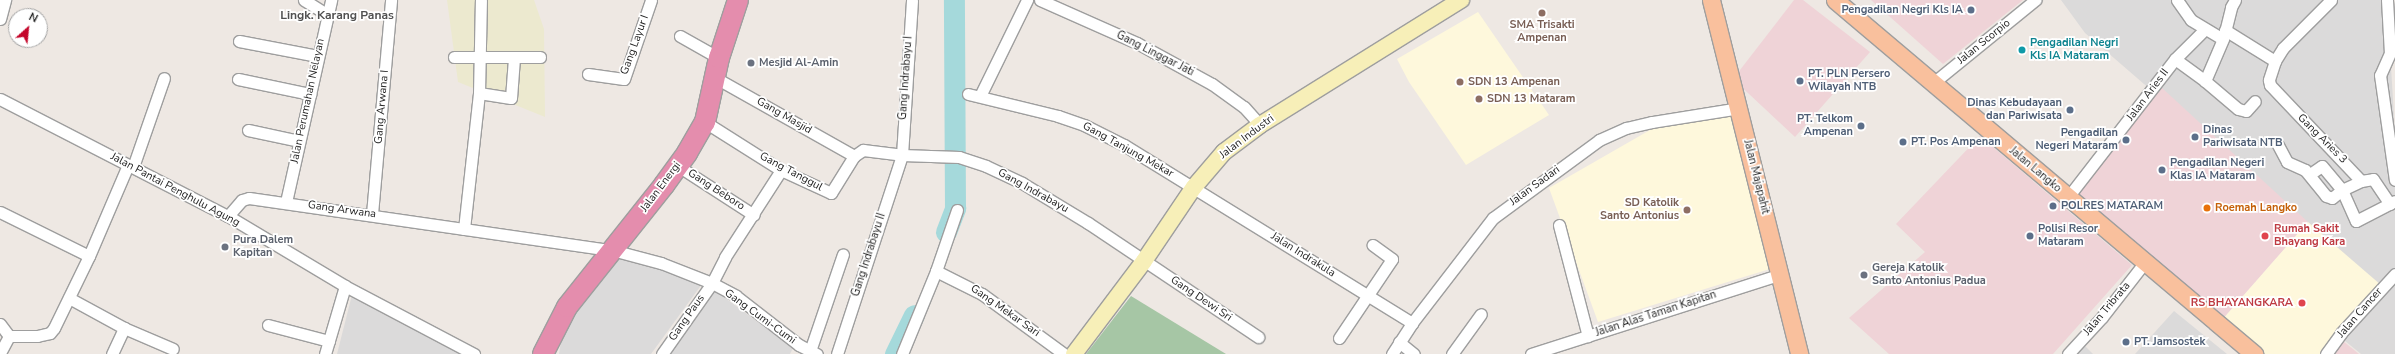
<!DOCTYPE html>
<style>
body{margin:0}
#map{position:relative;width:2395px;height:354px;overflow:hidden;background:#eee8e3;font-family:"Nunito Sans",sans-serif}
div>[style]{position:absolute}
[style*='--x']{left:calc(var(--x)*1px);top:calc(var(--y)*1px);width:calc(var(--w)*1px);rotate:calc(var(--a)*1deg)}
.residential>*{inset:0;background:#dbdada}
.commercial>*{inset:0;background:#efd3d7}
.education>*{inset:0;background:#fef8dc}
.farmland>*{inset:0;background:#ece9cf}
.cemetery>*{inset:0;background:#a6c6a5}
.river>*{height:21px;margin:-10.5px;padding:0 10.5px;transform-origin:10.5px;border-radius:10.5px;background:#a5d9db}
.roads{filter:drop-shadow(1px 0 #9e9e9e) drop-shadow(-1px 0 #9e9e9e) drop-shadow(0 1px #9e9e9e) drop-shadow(0 -1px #9e9e9e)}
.street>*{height:11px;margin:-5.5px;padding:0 5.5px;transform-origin:5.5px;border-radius:5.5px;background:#fff}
.secondary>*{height:16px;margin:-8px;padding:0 8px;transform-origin:8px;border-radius:8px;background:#f7efb8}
.primary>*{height:17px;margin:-8.5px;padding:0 8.5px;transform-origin:8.5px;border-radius:8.5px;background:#f9c09d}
.highway>*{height:20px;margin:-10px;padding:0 10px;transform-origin:10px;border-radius:10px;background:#e48dad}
.dots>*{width:11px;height:11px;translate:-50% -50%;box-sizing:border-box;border:2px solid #fff;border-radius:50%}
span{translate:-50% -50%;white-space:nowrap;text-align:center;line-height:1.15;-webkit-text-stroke:3.5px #fff;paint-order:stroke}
.service-label{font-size:11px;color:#4e5e75;font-weight:700}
.right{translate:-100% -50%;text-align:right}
.left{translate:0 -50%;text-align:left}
.education-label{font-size:11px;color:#785e54;font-weight:700}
.street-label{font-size:11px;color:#1d1d1d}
.culture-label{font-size:11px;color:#0d838f;font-weight:700}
.worship-label{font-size:11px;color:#5b616d;font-weight:700}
.food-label{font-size:11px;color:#c56008;font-weight:700}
.health-label{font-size:11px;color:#be3a42;font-weight:700}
.neighbourhood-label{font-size:12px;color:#505050;font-weight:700}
.north{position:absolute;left:8px;top:8px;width:40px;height:40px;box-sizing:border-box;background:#fff;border:1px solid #a5a5a5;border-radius:50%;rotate:27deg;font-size:11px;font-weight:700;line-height:16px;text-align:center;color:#1d1d1d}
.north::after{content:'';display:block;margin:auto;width:14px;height:18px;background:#c4062a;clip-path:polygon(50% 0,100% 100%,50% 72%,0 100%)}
</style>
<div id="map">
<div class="residential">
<div style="clip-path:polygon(2061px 0,2387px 0,2395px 133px,2395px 354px,2361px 354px,2339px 336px,2382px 287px,2298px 215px,2222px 146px,2144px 84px,2085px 33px)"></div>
<div style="clip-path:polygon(626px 252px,702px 284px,651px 354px,559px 354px,561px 341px,584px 295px)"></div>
<div style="clip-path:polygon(354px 287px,469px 354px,337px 354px)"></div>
<div style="clip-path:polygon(713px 289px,793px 348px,790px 354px,667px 354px)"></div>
<div style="clip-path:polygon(2174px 311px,2227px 354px,2135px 354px)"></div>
<div style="clip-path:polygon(2081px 342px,2093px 354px,2071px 354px)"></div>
</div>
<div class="commercial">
<div style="clip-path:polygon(1794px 0,1803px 0,1870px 52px,1795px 137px,1733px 79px)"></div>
<div style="clip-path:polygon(1871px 0,2023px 0,1943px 64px)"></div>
<div style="clip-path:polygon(2162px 88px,2308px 222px,2222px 320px,2078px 193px)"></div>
<div style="clip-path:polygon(1980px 136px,2132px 265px,2053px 354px,1889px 354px,1849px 318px,1925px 252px,1896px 224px)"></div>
<div style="clip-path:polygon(2343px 341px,2359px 354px,2333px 354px)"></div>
</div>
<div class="education">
<div style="clip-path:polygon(1478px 12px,1549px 115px,1466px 165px,1409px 82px,1397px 59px)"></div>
<div style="clip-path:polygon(1738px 112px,1773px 268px,1598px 322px,1549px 188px,1657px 126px)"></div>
<div style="clip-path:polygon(2308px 222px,2381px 285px,2322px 354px,2262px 354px,2222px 320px)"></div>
</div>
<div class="farmland">
<div style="clip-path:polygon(447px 0,534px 0,544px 29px,545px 117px,458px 82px)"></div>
</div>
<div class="cemetery">
<div style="clip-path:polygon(1131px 296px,1226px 354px,1086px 354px)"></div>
</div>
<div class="river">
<div style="--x:946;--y:232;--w:26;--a:-69"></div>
<div style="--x:955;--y:208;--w:208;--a:-90.3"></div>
<div style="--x:895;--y:354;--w:43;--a:-64"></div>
</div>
<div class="roads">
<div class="street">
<div style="--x:304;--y:0;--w:28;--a:32"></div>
<div style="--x:1040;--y:0;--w:106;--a:23.9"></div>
<div style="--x:1137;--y:43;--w:85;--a:28.7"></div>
<div style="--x:1212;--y:84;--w:39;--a:36"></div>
<div style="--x:1244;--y:107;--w:24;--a:48"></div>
<div style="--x:2177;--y:0;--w:24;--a:55"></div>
<div style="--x:2191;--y:20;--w:37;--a:31"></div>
<div style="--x:2223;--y:39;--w:46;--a:113.2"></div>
<div style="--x:2205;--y:81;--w:43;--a:40.3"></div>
<div style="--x:2238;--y:109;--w:8;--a:14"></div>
<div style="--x:2246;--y:111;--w:13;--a:-48"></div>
<div style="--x:2331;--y:0;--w:68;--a:135"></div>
<div style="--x:2283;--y:48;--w:15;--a:122"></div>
<div style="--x:2275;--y:61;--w:20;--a:108"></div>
<div style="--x:2269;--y:80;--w:5;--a:79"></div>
<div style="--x:2270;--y:85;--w:132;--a:46.5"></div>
<div style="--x:2361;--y:181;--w:12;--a:-9"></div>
<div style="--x:2373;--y:179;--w:30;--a:56"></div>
<div style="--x:2387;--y:0;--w:53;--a:86.8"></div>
<div style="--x:2390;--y:53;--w:24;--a:114"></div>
<div style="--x:2380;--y:75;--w:106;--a:81.9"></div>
<div style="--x:0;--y:19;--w:20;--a:-75"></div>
<div style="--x:2225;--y:30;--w:59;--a:31.8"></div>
<div style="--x:680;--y:36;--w:45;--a:29.4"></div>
<div style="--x:2224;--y:36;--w:30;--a:-76"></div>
<div style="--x:2231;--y:7;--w:8;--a:-60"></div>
<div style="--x:239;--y:41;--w:80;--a:10.8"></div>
<div style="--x:454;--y:57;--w:86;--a:0"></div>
<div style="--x:2175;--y:59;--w:42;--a:-45"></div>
<div style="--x:588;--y:74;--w:36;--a:8"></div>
<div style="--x:624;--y:79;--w:83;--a:-71.1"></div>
<div style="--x:714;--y:77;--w:161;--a:29.4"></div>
<div style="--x:238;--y:79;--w:74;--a:11.8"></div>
<div style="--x:1933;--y:83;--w:132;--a:-39.1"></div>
<div style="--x:479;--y:93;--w:32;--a:9"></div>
<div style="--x:511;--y:98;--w:40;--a:-85.7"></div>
<div style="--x:968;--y:94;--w:93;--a:13.7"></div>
<div style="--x:1058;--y:116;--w:28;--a:19"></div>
<div style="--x:1084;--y:125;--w:45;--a:26.6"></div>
<div style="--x:1124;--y:145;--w:339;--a:31.7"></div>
<div style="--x:980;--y:96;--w:107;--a:-63.9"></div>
<div style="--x:0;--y:99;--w:256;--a:27.2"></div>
<div style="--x:228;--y:216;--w:136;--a:30.9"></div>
<div style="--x:345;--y:286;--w:146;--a:27.8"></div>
<div style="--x:705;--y:122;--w:90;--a:32.3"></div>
<div style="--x:781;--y:170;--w:55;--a:24.7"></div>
<div style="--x:831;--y:193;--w:44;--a:-58.1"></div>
<div style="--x:854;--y:156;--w:11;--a:-34"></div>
<div style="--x:863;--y:150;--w:39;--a:7"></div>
<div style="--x:902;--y:155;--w:57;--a:2"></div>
<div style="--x:959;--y:157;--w:28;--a:18"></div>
<div style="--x:986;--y:166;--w:40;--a:25"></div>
<div style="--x:1022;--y:183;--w:77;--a:31.2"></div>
<div style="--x:1088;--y:223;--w:205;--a:33.8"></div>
<div style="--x:248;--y:130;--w:52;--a:12.2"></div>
<div style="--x:2278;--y:145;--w:19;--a:62"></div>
<div style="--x:2287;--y:162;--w:20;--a:24"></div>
<div style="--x:2305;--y:170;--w:33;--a:51"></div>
<div style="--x:2326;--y:196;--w:6;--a:18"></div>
<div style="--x:2332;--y:198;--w:13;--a:-39"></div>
<div style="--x:2342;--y:190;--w:34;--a:66"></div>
<div style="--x:2356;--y:221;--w:44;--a:-27.1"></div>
<div style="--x:678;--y:166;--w:90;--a:32.8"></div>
<div style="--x:133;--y:167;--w:94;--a:-70.8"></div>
<div style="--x:2310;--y:174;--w:14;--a:-34"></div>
<div style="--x:2322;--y:166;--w:31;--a:50"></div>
<div style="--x:2342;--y:190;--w:21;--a:-25"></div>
<div style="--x:2068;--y:197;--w:175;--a:-52.2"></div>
<div style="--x:2175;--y:59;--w:37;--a:36"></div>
<div style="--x:286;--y:202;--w:207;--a:-77.4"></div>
<div style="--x:957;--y:210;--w:65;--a:109"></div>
<div style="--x:936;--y:271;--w:51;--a:26.6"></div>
<div style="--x:982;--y:294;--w:102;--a:36.2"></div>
<div style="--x:0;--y:212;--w:99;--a:26.3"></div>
<div style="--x:372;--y:214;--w:215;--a:-84.9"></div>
<div style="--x:228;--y:216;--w:21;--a:-49"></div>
<div style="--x:242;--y:200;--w:7;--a:-16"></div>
<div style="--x:249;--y:198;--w:367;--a:8.2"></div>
<div style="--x:612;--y:250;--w:51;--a:14.9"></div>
<div style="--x:661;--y:263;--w:55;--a:21.4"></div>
<div style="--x:712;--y:283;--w:27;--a:28"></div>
<div style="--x:736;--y:296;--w:80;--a:37.9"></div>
<div style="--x:799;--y:345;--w:20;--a:27"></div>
<div style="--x:1559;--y:225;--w:115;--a:75.4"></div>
<div style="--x:464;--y:229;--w:137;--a:-83.7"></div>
<div style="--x:479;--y:93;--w:93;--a:-88.8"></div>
<div style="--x:69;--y:298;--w:63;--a:28.6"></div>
<div style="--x:124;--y:328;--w:53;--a:23.2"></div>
<div style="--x:0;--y:324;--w:15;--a:53"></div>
<div style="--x:268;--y:325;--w:63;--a:14.7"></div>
<div style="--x:1339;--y:338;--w:95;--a:-56.1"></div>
<div style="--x:1392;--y:259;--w:24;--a:-144"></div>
<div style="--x:1399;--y:342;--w:19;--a:39"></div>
<div style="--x:810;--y:351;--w:102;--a:-71.2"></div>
<div style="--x:0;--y:353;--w:19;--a:-62"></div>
<div style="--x:9;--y:336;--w:28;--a:0"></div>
<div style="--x:37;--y:336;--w:13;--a:-13"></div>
<div style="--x:50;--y:333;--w:6;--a:-51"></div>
<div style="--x:54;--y:328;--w:80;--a:-64.1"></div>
<div style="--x:89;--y:256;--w:99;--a:-66.8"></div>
<div style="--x:112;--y:354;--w:29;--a:-65"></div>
<div style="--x:325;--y:354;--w:71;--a:-73.6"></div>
<div style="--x:662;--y:354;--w:87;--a:-54.8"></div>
<div style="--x:712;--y:283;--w:29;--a:-63"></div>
<div style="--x:725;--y:257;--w:103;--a:-57.2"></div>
<div style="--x:837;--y:354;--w:209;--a:-71.9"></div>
<div style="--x:902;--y:155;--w:155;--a:-86.3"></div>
<div style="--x:902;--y:354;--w:90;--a:-67.7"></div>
<div style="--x:1392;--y:354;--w:37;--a:-57"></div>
<div style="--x:1412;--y:323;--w:133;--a:-52.4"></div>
<div style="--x:1493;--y:218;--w:132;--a:-36.3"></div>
<div style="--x:1599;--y:140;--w:30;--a:-24"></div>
<div style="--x:1626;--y:128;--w:27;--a:-13"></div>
<div style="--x:1652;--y:122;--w:88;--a:-9.1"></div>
<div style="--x:1452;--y:354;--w:49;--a:-54.1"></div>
<div style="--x:1531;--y:354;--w:262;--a:-17.7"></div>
<div style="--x:2068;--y:354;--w:50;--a:-47.4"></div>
<div style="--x:2102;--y:317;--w:70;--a:-52"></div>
<div style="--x:2326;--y:354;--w:26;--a:-54"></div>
<div style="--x:2341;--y:333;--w:80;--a:-47.5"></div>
</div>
<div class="secondary">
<div style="--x:1074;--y:354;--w:116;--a:-53"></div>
<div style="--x:1144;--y:261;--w:89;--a:-56"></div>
<div style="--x:1194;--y:187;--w:46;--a:-49.4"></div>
<div style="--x:1224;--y:152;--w:45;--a:-36.9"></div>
<div style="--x:1260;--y:125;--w:237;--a:-31.9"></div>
</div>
<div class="primary">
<div style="--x:1711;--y:0;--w:365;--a:76"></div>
<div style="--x:1835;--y:0;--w:549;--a:40.19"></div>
</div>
<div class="highway">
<div style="--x:543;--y:354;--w:53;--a:-62.9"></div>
<div style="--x:567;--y:307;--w:156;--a:-51.5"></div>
<div style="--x:664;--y:185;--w:39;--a:-54"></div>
<div style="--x:687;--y:153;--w:36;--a:-60"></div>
<div style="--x:705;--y:122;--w:66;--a:-77.7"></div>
<div style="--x:719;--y:58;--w:61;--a:-71.9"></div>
</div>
</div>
<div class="dots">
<div style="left:1971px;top:10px;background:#5c6f8a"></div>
<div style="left:1542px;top:13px;background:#8d6e63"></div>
<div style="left:2022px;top:50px;background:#0f9aa8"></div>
<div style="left:751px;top:63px;background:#6b7280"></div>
<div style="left:1800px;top:81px;background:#5c6f8a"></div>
<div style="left:1460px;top:82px;background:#8d6e63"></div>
<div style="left:1479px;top:99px;background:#8d6e63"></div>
<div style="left:2070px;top:110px;background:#5c6f8a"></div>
<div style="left:1861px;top:126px;background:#5c6f8a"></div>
<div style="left:2195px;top:137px;background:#5c6f8a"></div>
<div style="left:2126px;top:140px;background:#5c6f8a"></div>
<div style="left:1903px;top:142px;background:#5c6f8a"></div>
<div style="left:2162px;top:170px;background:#5c6f8a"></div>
<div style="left:2053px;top:206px;background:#5c6f8a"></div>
<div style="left:2207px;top:208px;background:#e8710a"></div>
<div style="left:1687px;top:210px;background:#8d6e63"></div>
<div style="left:2030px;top:236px;background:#5c6f8a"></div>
<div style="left:2265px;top:236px;background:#e0444e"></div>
<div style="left:225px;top:247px;background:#6b7280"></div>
<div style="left:1864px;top:275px;background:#6b7280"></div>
<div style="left:2302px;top:303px;background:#e0444e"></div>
<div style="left:2126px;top:342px;background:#5c6f8a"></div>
</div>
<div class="service-label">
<span class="right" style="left:1963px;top:10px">Pengadilan Negri Kls IA</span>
<span class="left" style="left:1808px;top:81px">PT. PLN Persero<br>Wilayah NTB</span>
<span class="right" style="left:2062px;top:110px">Dinas Kebudayaan<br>dan Pariwisata</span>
<span class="right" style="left:1853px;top:126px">PT. Telkom<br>Ampenan</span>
<span class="left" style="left:2203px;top:137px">Dinas<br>Pariwisata NTB</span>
<span class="right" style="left:2118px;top:140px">Pengadilan<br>Negeri Mataram</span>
<span class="left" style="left:1911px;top:142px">PT. Pos Ampenan</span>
<span class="left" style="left:2170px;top:170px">Pengadilan Negeri<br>Klas IA Mataram</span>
<span class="left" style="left:2061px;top:206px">POLRES MATARAM</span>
<span class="left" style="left:2038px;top:236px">Polisi Resor<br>Mataram</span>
<span class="left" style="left:2134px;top:342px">PT. Jamsostek</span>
</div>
<div class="education-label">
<span style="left:1542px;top:32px">SMA Trisakti<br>Ampenan</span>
<span class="left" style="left:1468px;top:82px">SDN 13 Ampenan</span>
<span class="left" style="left:1487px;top:99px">SDN 13 Mataram</span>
<span class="right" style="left:1679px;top:210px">SD Katolik<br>Santo Antonius</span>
</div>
<div class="street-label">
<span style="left:1984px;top:42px;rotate:-39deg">Jalan Scorpio</span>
<span style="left:635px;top:45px;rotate:-70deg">Gang Layur I</span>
<span style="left:1155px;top:54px;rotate:27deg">Gang Linggar Jati</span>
<span style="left:906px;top:78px;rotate:-86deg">Gang Indrabayu I</span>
<span style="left:2148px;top:95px;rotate:-53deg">Jalan Aries II</span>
<span style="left:308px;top:101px;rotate:-78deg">Jalan Perumahan Nelayan</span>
<span style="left:382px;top:107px;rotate:-85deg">Gang Arwana I</span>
<span style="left:784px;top:116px;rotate:30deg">Gang Masjid</span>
<span style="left:1247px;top:137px;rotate:-37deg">Jalan Industri</span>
<span style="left:2322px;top:139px;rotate:45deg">Gang Aries 3</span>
<span style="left:1128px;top:150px;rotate:29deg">Gang Tanjung Mekar</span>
<span style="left:2035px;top:170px;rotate:40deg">Jalan Langko</span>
<span style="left:791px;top:172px;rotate:28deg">Gang Tanggul</span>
<span style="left:1756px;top:177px;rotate:76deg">Jalan Majapahit</span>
<span style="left:1535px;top:186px;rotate:-36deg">Jalan Sadari</span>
<span style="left:661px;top:187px;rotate:-53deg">Jalan Energi</span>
<span style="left:175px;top:190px;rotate:28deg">Jalan Pantai Penghulu Agung</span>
<span style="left:716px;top:190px;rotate:33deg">Gang Beboro</span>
<span style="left:1033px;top:191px;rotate:29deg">Gang Indrabayu</span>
<span style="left:342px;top:210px;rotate:8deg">Gang Arwana</span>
<span style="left:869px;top:255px;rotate:-72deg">Gang Indrabayu II</span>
<span style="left:1303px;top:255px;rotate:32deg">Jalan Indrakula</span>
<span style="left:1201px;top:299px;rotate:34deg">Gang Dewi Sri</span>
<span style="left:2107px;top:309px;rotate:-50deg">Jalan Tribrata</span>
<span style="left:1005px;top:311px;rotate:35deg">Gang Mekar Sari</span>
<span style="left:2360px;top:313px;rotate:-49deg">Jalan Cancer</span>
<span style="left:1656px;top:314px;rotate:-18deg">Jalan Alas Taman Kapitan</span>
<span style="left:760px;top:317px;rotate:36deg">Gang Cumi-Cumi</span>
<span style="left:687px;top:318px;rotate:-55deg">Gang Paus</span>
</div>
<div class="culture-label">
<span class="left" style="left:2030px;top:50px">Pengadilan Negri<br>Kls IA Mataram</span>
</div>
<div class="worship-label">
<span class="left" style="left:759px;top:63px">Mesjid Al-Amin</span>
<span class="left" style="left:233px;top:247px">Pura Dalem<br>Kapitan</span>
<span class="left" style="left:1872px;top:275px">Gereja Katolik<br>Santo Antonius Padua</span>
</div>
<div class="food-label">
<span class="left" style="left:2215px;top:208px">Roemah Langko</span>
</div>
<div class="health-label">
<span class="left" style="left:2274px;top:236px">Rumah Sakit<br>Bhayang Kara</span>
<span class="right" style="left:2293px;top:303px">RS BHAYANGKARA</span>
</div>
<div class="neighbourhood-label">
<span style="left:337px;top:16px">Lingk. Karang Panas</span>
</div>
<div class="north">N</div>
</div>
